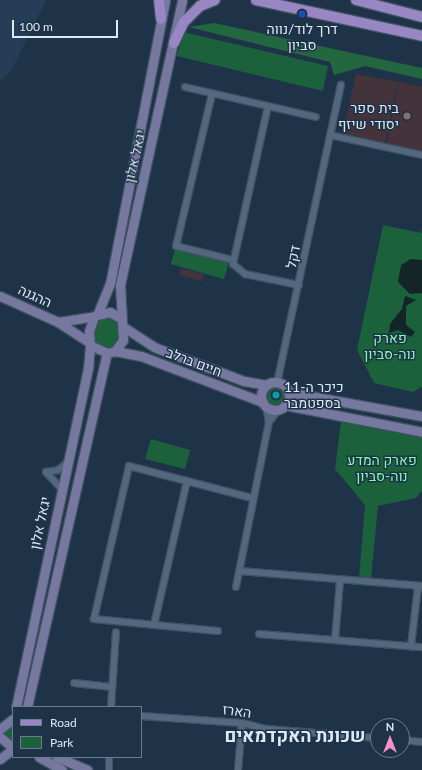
<!DOCTYPE html>
<meta charset="utf-8">
<style>
body{margin:0}
#map{position:relative;width:422px;height:770px;overflow:hidden;background:#1f3348;font-family:Lato,Heebo,sans-serif}
div>[style]{position:absolute}
[style*='--x']{left:calc(var(--x)*1px);top:calc(var(--y)*1px);width:calc(var(--w)*1px);rotate:calc(var(--a)*1deg)}
.built>*{inset:0;background:#253d56}
.education>*{inset:0;background:#45333c}
.green>*{inset:0;background:#1b613b}
.round{border-radius:50%}
.forest>*{inset:0;background:#226740}
.water>*{inset:0;background:#142528}
.roads{filter:drop-shadow(1px 0 #3f5062) drop-shadow(-1px 0 #3f5062) drop-shadow(0 1px #3f5062) drop-shadow(0 -1px #3f5062)}
.street>*{height:6px;margin:-3px;padding:0 3px;transform-origin:3px;border-radius:3px;background:#53687f}
.secondary>*{height:9px;margin:-4.5px;padding:0 4.5px;transform-origin:4.5px;border-radius:4.5px;background:#7678a0}
.secondary>.ring{margin:-4.5px;padding:0;box-sizing:content-box;background:none;border:9px solid #7678a0;border-radius:50%}
.primary>*{height:10px;margin:-5px;padding:0 5px;transform-origin:5px;border-radius:5px;background:#9887c2}
.dots>*{width:11px;height:11px;translate:-50% -50%;box-sizing:border-box;border:2px solid #1f3348;border-radius:50%}
span{translate:-50% -50%;white-space:nowrap;text-align:center;line-height:1.15;-webkit-text-stroke:3px #1f3348;paint-order:stroke}
.poi-label{font-size:14px;color:#dde9f7}
.right{translate:-100% -50%;text-align:right}
.left{translate:0 -50%;text-align:left}
.street-label{font-size:14px;color:#dde9f7}
.park-label{font-size:14px;color:#83f9b1}
.district-label{font-size:18px;color:#dde9f7;font-weight:700}
.legend{position:absolute;left:12px;top:706px;width:130px;height:52px;box-sizing:border-box;background:#1f3348;border:1px solid #6b7c8e;margin:0;padding:5px 7px;list-style:none;font-size:12px;color:#dde9f7}
.legend li{display:flex;align-items:center;gap:8px;height:20px}
.legend b{width:20px;border:1px solid #6b7c8e}
.north{position:absolute;left:370px;top:718px;width:40px;height:40px;box-sizing:border-box;background:#1f3348;border:1px solid #6b7c8e;border-radius:50%;rotate:0deg;font-size:11px;font-weight:700;line-height:16px;text-align:center;color:#dde9f7}
.north::after{content:'';display:block;margin:auto;width:14px;height:18px;background:#f98fc9;clip-path:polygon(50% 0,100% 100%,50% 72%,0 100%)}
.scale{position:absolute;left:12px;top:20px;width:106px;height:18px;box-sizing:border-box;border:2px solid #dde9f7;border-top:0;padding-left:5px;font-size:12px;line-height:14px;white-space:nowrap;color:#dde9f7;-webkit-text-stroke:3px #1f3348;paint-order:stroke}
</style>
<div id="map">
<div class="built">
<div style="clip-path:polygon(0 0,46px 0,12px 70px,0 81px)"></div>
</div>
<div class="education">
<div style="clip-path:polygon(356px 74px,398px 82px,385px 143px,343px 134px)"></div>
<div style="clip-path:polygon(399px 82px,422px 87px,422px 153px,386px 146px)"></div>
<div style="clip-path:polygon(181px 268px,204px 274px,202px 281px,179px 275px)"></div>
</div>
<div class="green">
<div style="clip-path:polygon(183px 32px,328px 66px,323px 91px,177px 56px)"></div>
<div style="clip-path:polygon(383px 225px,421px 233px,422px 228px,422px 387px,413px 392px,374px 383px,357px 350px)"></div>
<div style="clip-path:polygon(175px 249px,229px 262px,224px 279px,171px 264px)"></div>
<div style="clip-path:polygon(104px 313px,123px 324px,115px 350px,98px 350px,89px 335px,93px 320px)"></div>
<div class="round" style="left:262px;top:383px;width:26px;height:26px"></div>
<div style="clip-path:polygon(341px 422px,422px 438px,422px 490px,416px 498px,378px 506px,371px 579px,359px 578px,365px 505px,335px 469px)"></div>
<div style="clip-path:polygon(151px 439px,190px 450px,185px 469px,145px 459px)"></div>
<div style="clip-path:polygon(13px 721px,13px 745px,2px 733px)"></div>
</div>
<div class="forest">
<div style="clip-path:polygon(214px 23px,422px 68px,422px 79px,365px 66px,334px 75px,330px 62px,189px 27px)"></div>
</div>
<div class="water">
<div style="clip-path:polygon(411px 259px,422px 260px,422px 293px,410px 294px,398px 282px,401px 265px)"></div>
<div style="clip-path:polygon(405px 296px,416px 300px,406px 306px,406px 325px,415px 332px,411px 337px,398px 330px,389px 333px,390px 324px,402px 309px)"></div>
</div>
<div class="roads">
<div class="street">
<div style="--x:185;--y:87;--w:134;--a:12.9"></div>
<div style="--x:212;--y:94;--w:156;--a:103.3"></div>
<div style="--x:176;--y:246;--w:59;--a:13.8"></div>
<div style="--x:268;--y:106;--w:162;--a:102.5"></div>
<div style="--x:233;--y:264;--w:16;--a:40"></div>
<div style="--x:245;--y:274;--w:55;--a:11.5"></div>
<div style="--x:330;--y:135;--w:94;--a:12.3"></div>
<div style="--x:277;--y:383;--w:305;--a:-77.9"></div>
<div style="--x:266;--y:407;--w:15;--a:79"></div>
<div style="--x:46;--y:472;--w:12;--a:-9"></div>
<div style="--x:58;--y:470;--w:13;--a:-39"></div>
<div style="--x:46;--y:472;--w:24;--a:48"></div>
<div style="--x:240;--y:571;--w:183;--a:4.7"></div>
<div style="--x:236;--y:587;--w:168;--a:-78.7"></div>
<div style="--x:269;--y:422;--w:16;--a:-52"></div>
<div style="--x:154;--y:625;--w:148;--a:-77.1"></div>
<div style="--x:218;--y:631;--w:125;--a:-174.5"></div>
<div style="--x:94;--y:619;--w:157;--a:-77.1"></div>
<div style="--x:129;--y:466;--w:127;--a:14.6"></div>
<div style="--x:259;--y:634;--w:164;--a:4.6"></div>
<div style="--x:335;--y:640;--w:60;--a:-85.2"></div>
<div style="--x:411;--y:646;--w:60;--a:-83.3"></div>
<div style="--x:74;--y:683;--w:38;--a:6"></div>
<div style="--x:111;--y:707;--w:75;--a:-86.2"></div>
<div style="--x:141;--y:716;--w:101;--a:4"></div>
<div style="--x:242;--y:723;--w:25;--a:14"></div>
<div style="--x:266;--y:729;--w:112;--a:4.6"></div>
<div style="--x:402;--y:740;--w:20;--a:6"></div>
<div style="--x:109;--y:770;--w:13;--a:-90"></div>
<div style="--x:238;--y:770;--w:47;--a:-85.1"></div>
</div>
<div class="secondary">
<div style="--x:0;--y:296;--w:64;--a:24.1"></div>
<div style="--x:58;--y:322;--w:37;--a:33"></div>
<div style="--x:98;--y:313;--w:31;--a:-68"></div>
<div style="--x:110;--y:284;--w:289;--a:-79"></div>
<div style="--x:122;--y:319;--w:14;--a:-150"></div>
<div style="--x:110;--y:312;--w:16;--a:166"></div>
<div style="--x:94;--y:316;--w:16;--a:108"></div>
<div style="--x:89;--y:331;--w:14;--a:86"></div>
<div style="--x:90;--y:345;--w:19;--a:25"></div>
<div style="--x:107;--y:353;--w:8;--a:-14"></div>
<div style="--x:115;--y:351;--w:14;--a:-54"></div>
<div style="--x:123;--y:340;--w:55;--a:-93.1"></div>
<div style="--x:120;--y:285;--w:292;--a:-77.7"></div>
<div style="--x:58;--y:322;--w:36;--a:-9"></div>
<div style="--x:125;--y:328;--w:35;--a:33"></div>
<div style="--x:154;--y:347;--w:96;--a:20.7"></div>
<div style="--x:244;--y:381;--w:23;--a:10"></div>
<div style="--x:115;--y:351;--w:26;--a:11"></div>
<div style="--x:141;--y:356;--w:130;--a:20.7"></div>
<div class="ring" style="left:261px;top:382px;width:19px;height:19px"></div>
<div style="--x:288;--y:392;--w:136;--a:10.2"></div>
<div style="--x:285;--y:405;--w:140;--a:11.1"></div>
<div style="--x:16;--y:707;--w:346;--a:-78"></div>
<div style="--x:88;--y:369;--w:24;--a:-85"></div>
<div style="--x:27;--y:707;--w:363;--a:-77.3"></div>
<div style="--x:0;--y:729;--w:16;--a:-38"></div>
<div style="--x:0;--y:737;--w:17;--a:40"></div>
<div style="--x:39;--y:757;--w:26;--a:29"></div>
<div style="--x:57;--y:757;--w:33;--a:23"></div>
<div style="--x:0;--y:759;--w:16;--a:-38"></div>
</div>
<div class="primary">
<div style="--x:159;--y:0;--w:19;--a:84"></div>
<div style="--x:256;--y:0;--w:170;--a:12.2"></div>
<div style="--x:356;--y:0;--w:68;--a:14.4"></div>
<div style="--x:174;--y:43;--w:23;--a:-65"></div>
<div style="--x:184;--y:22;--w:23;--a:-45"></div>
<div style="--x:200;--y:6;--w:16;--a:-22"></div>
</div>
</div>
<div class="dots">
<div style="left:302px;top:14px;background:#1a4fb4"></div>
<div style="left:407px;top:116px;background:#8d6e63"></div>
<div style="left:276px;top:395px;background:#0f9aa8"></div>
</div>
<div class="poi-label">
<span style="left:302px;top:37px">דרך לוד/נווה<br>סביון</span>
<span class="right" style="left:399px;top:116px">בית ספר<br>יסודי שיזף</span>
<span class="left" style="left:284px;top:395px">כיכר ה-11<br>בספטמבר</span>
</div>
<div class="street-label">
<span style="left:135px;top:156px;rotate:-77deg">יגאל אלון</span>
<span style="left:293px;top:257px;rotate:-78deg">דקל</span>
<span style="left:35px;top:296px;rotate:24deg">ההגנה</span>
<span style="left:194px;top:362px;rotate:21deg">חיים ברלב</span>
<span style="left:40px;top:523px;rotate:-78deg">יגאל אלון</span>
<span style="left:237px;top:711px;rotate:8deg">הארז</span>
</div>
<div class="park-label">
<span style="left:390px;top:346px">פארק<br>נוה-סביון</span>
<span style="left:382px;top:468px">פארק המדע<br>נוה-סביון</span>
</div>
<div class="district-label">
<span style="left:295px;top:735px">שכונת האקדמאים</span>
</div>
<ul class="legend">
<li><b style="height:5px;background:#9887c2"></b>Road</li>
<li><b style="height:11px;background:#1b613b"></b>Park</li>
</ul>
<div class="north">N</div>
<div class="scale">100 m</div>
</div>
